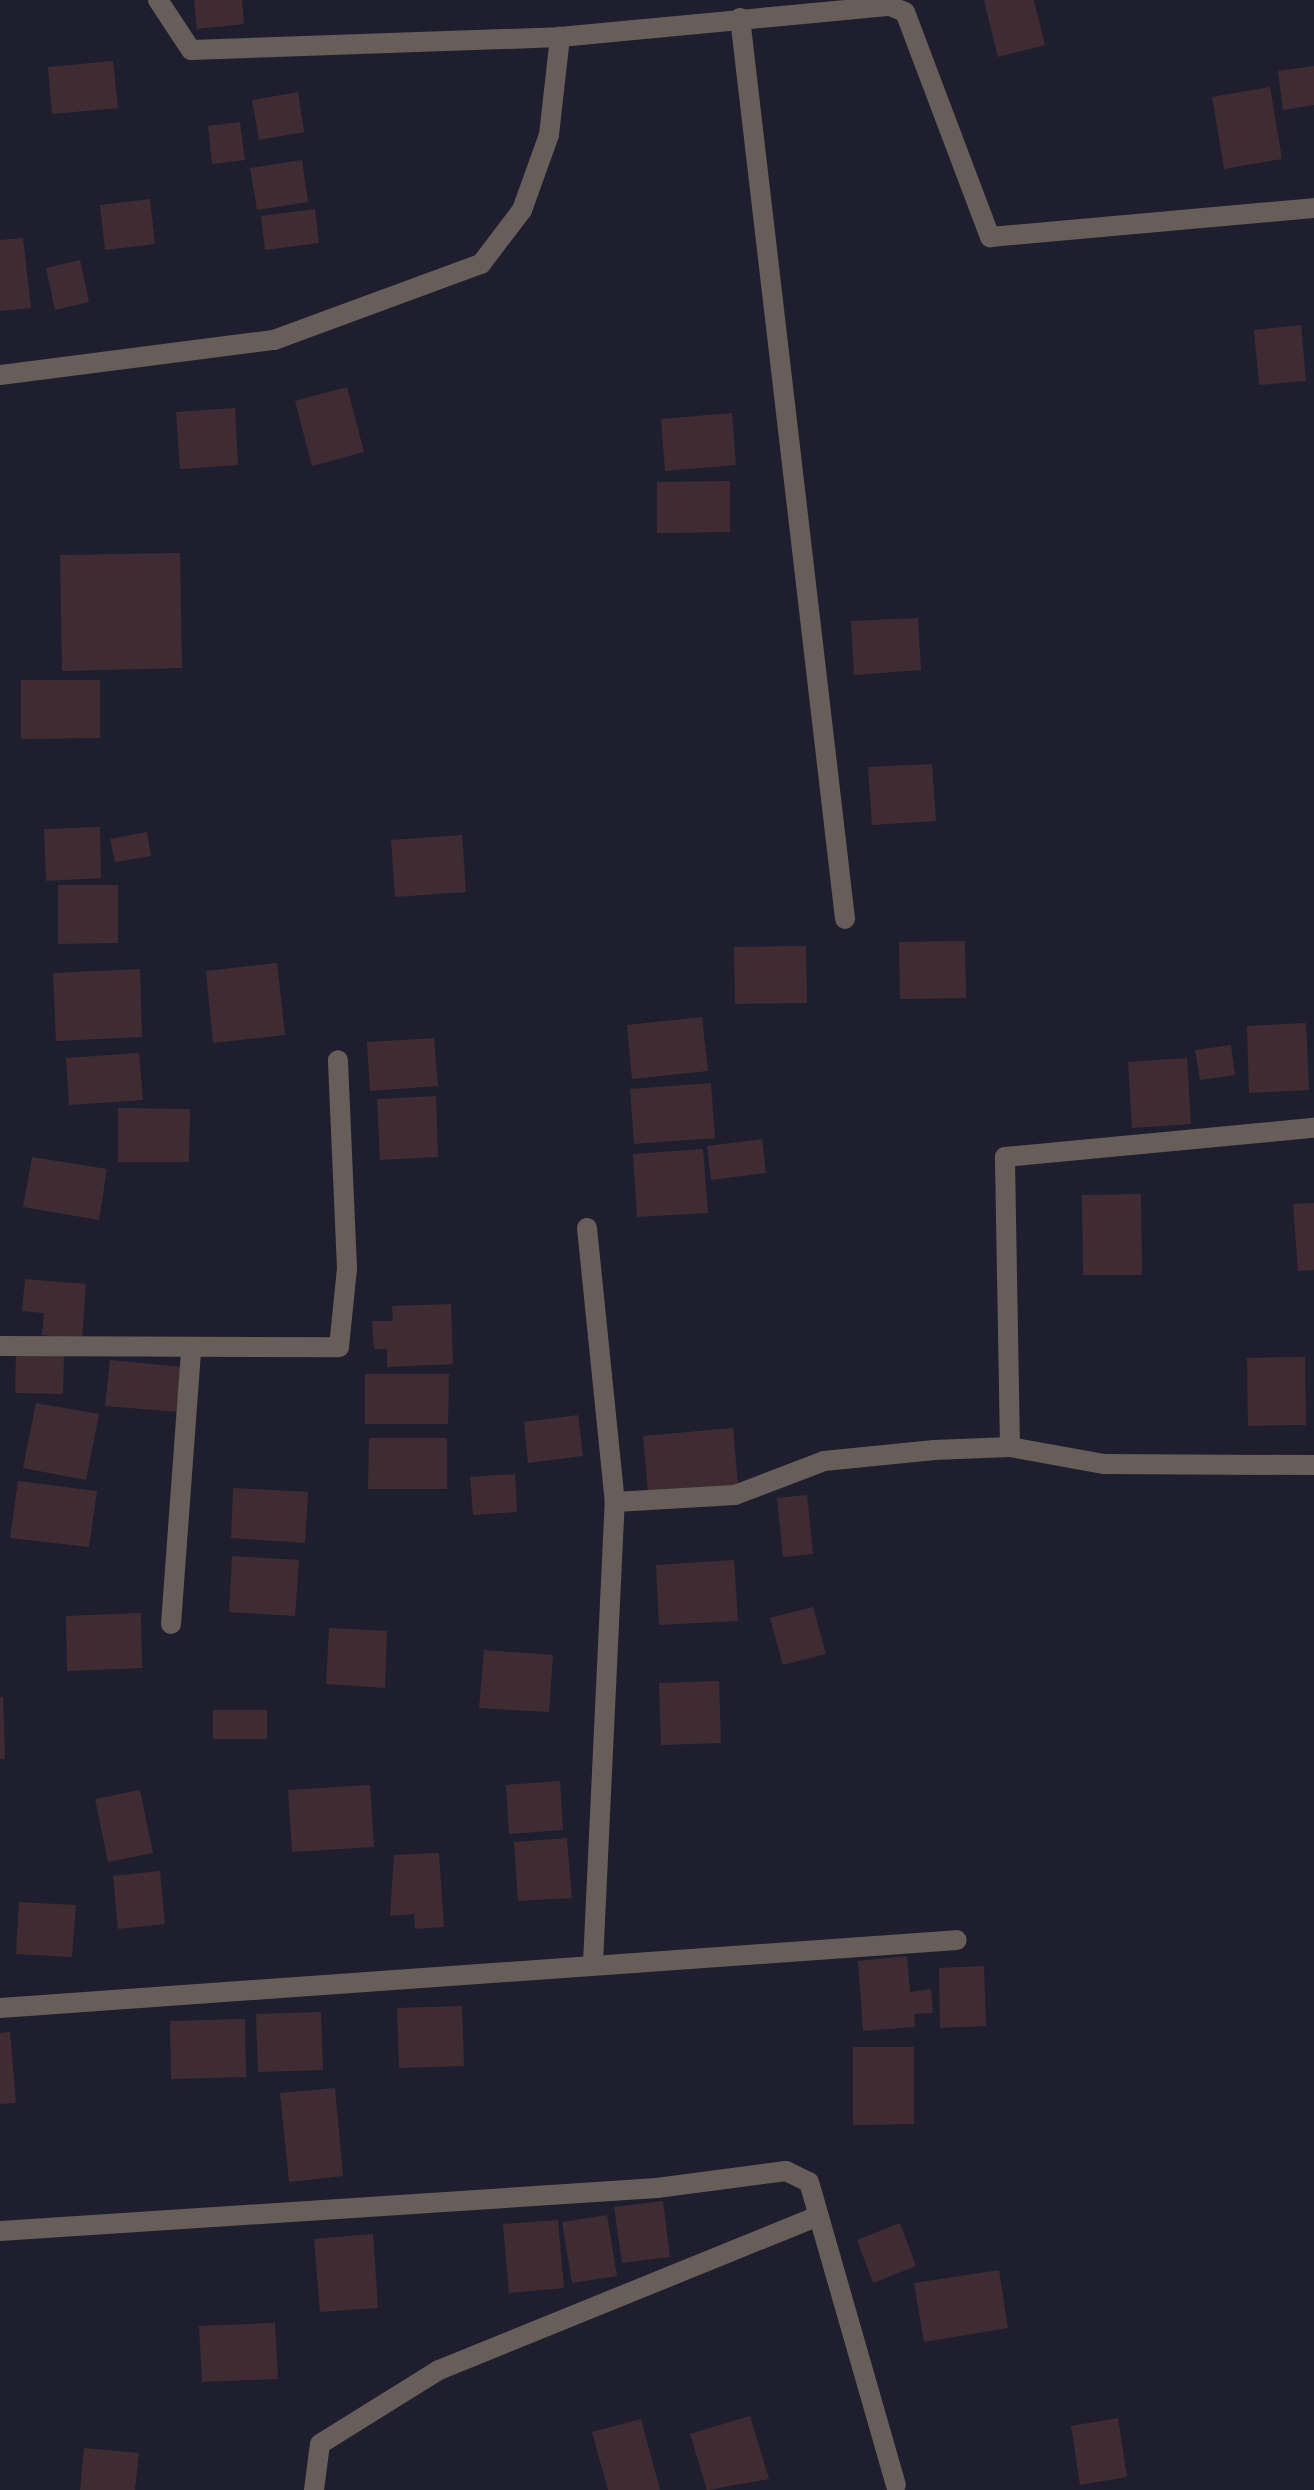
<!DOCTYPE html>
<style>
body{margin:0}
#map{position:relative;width:1314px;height:2490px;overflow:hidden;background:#1f1e2e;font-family:Mulish,sans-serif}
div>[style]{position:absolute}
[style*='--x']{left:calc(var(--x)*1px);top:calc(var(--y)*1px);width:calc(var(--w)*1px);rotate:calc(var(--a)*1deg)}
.building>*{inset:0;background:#3f2c33}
.minor>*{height:20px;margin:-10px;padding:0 10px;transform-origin:10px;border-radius:10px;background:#675e5a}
span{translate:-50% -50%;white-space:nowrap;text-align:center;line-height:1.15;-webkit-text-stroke:9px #161524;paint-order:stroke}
</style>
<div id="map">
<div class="building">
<div style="clip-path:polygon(194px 0,242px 0,244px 24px,197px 29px)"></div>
<div style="clip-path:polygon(984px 0,1034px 0,1045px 45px,998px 57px)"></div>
<div style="clip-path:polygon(113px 61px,118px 108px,52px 114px,48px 67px)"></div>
<div style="clip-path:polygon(1314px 66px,1314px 105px,1283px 110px,1278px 71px)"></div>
<div style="clip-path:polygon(1270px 87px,1282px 159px,1224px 169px,1212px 97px)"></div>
<div style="clip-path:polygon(298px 92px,304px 132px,259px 140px,252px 100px)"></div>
<div style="clip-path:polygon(240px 122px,245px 160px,212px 164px,208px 126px)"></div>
<div style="clip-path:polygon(302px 160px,308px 202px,257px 210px,250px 168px)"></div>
<div style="clip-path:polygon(150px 199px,155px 244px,105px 250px,100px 205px)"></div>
<div style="clip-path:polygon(315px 209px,319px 243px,265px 250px,261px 216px)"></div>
<div style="clip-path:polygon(23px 238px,31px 308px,0 311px,0 240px)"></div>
<div style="clip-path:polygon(80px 260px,89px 302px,55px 310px,46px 268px)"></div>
<div style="clip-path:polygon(1301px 325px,1306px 381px,1259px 385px,1254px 330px)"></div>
<div style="clip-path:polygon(347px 387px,364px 452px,312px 466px,295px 401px)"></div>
<div style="clip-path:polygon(235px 408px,238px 465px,180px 469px,176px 412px)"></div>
<div style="clip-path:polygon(732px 413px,736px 465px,665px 471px,661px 419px)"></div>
<div style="clip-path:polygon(730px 481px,730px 532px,657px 533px,657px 482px)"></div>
<div style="clip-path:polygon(180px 553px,182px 668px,62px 671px,60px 555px)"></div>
<div style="clip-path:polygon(918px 618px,921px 670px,854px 675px,851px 621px)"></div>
<div style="clip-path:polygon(21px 680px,100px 680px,100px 738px,21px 739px)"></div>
<div style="clip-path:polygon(932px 764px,936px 821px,872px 825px,868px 767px)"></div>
<div style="clip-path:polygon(100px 827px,101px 878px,46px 881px,44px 829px)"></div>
<div style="clip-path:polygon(147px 832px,151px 856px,115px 862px,110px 839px)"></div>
<div style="clip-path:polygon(462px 835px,466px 892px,395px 897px,391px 840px)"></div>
<div style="clip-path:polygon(58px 885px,118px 885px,118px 943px,58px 944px)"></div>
<div style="clip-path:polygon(965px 941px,966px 998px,900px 999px,899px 942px)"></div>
<div style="clip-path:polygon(806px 946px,807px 1003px,735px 1004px,734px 947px)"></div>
<div style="clip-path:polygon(277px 963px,285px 1035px,213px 1043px,206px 971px)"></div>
<div style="clip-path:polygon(140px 969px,142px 1037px,56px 1041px,53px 973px)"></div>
<div style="clip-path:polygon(702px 1017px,708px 1071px,632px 1079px,627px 1025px)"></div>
<div style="clip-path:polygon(1306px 1023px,1309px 1090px,1249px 1093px,1247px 1026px)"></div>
<div style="clip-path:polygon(434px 1038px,438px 1086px,370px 1091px,367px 1042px)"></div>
<div style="clip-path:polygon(1231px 1045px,1235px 1075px,1200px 1080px,1195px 1050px)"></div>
<div style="clip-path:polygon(139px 1053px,143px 1100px,69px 1105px,66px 1058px)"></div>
<div style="clip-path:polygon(1187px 1058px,1191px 1124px,1132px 1128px,1128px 1062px)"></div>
<div style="clip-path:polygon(711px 1083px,715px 1138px,634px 1144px,630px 1089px)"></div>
<div style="clip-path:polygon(436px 1096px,438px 1157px,380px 1160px,377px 1099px)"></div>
<div style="clip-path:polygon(118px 1108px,190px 1109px,189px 1162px,118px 1162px)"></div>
<div style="clip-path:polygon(762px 1139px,766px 1173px,711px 1180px,707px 1146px)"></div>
<div style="clip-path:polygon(703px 1149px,708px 1213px,637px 1217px,633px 1154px)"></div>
<div style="clip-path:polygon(32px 1157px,107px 1169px,99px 1220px,23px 1207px)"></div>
<div style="clip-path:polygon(1141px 1194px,1142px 1275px,1083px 1275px,1082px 1195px)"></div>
<div style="clip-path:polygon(1314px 1203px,1314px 1270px,1298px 1271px,1293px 1204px)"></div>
<div style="clip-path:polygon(25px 1279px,86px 1284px,82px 1339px,42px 1335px,44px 1313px,22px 1311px)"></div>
<div style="clip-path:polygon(451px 1304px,453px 1364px,387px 1367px,387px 1349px,374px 1349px,372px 1321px,393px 1321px,392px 1306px)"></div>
<div style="clip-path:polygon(16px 1355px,64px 1356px,63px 1394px,15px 1393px)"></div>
<div style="clip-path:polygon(1305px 1357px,1306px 1425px,1248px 1426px,1247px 1358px)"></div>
<div style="clip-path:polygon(110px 1360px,183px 1367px,178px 1412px,105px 1406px)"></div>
<div style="clip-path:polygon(365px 1374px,449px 1374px,448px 1424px,365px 1424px)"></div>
<div style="clip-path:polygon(36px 1403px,99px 1414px,86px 1480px,23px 1468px)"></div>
<div style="clip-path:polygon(578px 1415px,583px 1456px,528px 1463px,524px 1422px)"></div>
<div style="clip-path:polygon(733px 1428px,738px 1485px,648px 1493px,643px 1436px)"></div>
<div style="clip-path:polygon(369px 1438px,447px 1438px,447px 1489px,368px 1489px)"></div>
<div style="clip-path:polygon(515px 1474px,517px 1512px,473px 1515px,470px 1477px)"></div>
<div style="clip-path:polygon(18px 1481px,97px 1491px,89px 1547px,10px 1538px)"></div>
<div style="clip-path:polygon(233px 1488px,308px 1492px,305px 1543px,231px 1538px)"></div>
<div style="clip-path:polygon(807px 1495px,813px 1554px,783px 1557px,777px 1498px)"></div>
<div style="clip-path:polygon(232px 1556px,299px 1560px,295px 1616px,229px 1612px)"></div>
<div style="clip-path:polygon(734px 1560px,738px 1621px,659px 1625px,656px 1565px)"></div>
<div style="clip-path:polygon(813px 1607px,826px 1654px,783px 1665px,770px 1618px)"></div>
<div style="clip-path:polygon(141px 1613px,142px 1668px,67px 1671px,66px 1616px)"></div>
<div style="clip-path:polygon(329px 1628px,387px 1631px,385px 1688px,326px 1684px)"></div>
<div style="clip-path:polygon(484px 1650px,553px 1655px,549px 1712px,479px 1708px)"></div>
<div style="clip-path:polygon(719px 1681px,721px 1743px,661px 1745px,659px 1683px)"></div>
<div style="clip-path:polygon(0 1697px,3px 1697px,5px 1759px,0 1759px)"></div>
<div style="clip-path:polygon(213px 1710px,267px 1710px,267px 1739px,213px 1739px)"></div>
<div style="clip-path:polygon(560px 1781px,563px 1830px,509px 1834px,506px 1785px)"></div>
<div style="clip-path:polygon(370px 1785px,374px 1847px,292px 1852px,288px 1790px)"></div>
<div style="clip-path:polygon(140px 1790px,153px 1853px,108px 1862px,95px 1799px)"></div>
<div style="clip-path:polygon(567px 1838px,572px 1898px,518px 1901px,514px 1842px)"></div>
<div style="clip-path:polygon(439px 1853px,444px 1927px,415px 1929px,414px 1914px,390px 1916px,394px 1855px)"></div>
<div style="clip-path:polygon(160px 1871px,165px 1924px,118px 1929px,113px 1876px)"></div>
<div style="clip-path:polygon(19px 1902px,76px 1905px,72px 1957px,16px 1954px)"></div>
<div style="clip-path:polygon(907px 1956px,910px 1992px,931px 1989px,933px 2013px,914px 2014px,915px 2027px,863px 2031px,858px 1961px)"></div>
<div style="clip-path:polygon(984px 1966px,986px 2026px,940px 2028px,939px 1968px)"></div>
<div style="clip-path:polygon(462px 2006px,464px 2066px,399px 2068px,397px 2008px)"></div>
<div style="clip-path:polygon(321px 2012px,323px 2070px,258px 2072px,256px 2014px)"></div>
<div style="clip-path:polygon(245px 2019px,246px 2077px,171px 2079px,170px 2021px)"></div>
<div style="clip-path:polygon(10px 2032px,16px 2103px,0 2104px,0 2033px)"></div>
<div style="clip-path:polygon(853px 2047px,914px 2047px,914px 2124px,853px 2125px)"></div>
<div style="clip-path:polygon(335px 2088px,343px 2176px,289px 2182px,280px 2093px)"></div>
<div style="clip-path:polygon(663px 2201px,670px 2257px,622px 2263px,614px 2207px)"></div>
<div style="clip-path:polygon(607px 2215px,617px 2276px,572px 2283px,562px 2222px)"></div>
<div style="clip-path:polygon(558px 2220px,564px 2288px,509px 2293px,503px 2224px)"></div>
<div style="clip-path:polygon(900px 2223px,916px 2266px,873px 2283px,857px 2240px)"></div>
<div style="clip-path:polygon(373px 2234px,378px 2308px,320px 2312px,314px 2239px)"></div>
<div style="clip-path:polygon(999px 2270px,1008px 2328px,924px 2342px,914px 2283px)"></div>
<div style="clip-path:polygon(275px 2323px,278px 2379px,202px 2382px,199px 2326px)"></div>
<div style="clip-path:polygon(750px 2416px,769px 2479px,707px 2490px,690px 2434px)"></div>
<div style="clip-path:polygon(1118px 2418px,1127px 2477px,1080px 2485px,1071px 2426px)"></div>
<div style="clip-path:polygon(641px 2419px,660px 2490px,608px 2490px,592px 2432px)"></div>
<div style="clip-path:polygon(84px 2448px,139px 2453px,135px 2490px,80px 2490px)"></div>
</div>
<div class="minor">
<div style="--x:158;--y:0;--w:60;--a:56.6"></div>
<div style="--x:191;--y:50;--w:369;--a:-2"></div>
<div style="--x:560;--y:37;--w:331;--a:-5.4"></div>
<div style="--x:890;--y:6;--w:16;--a:22"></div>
<div style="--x:905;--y:12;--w:241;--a:69.3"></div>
<div style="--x:990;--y:237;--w:325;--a:-5.1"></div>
<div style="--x:740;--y:18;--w:907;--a:83.35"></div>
<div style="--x:0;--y:375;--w:276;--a:-7.3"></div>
<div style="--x:274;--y:340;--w:221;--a:-20.2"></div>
<div style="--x:481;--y:264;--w:68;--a:-52.8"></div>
<div style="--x:522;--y:210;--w:80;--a:-70.2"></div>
<div style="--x:549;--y:135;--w:99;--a:-83.6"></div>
<div style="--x:587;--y:1228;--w:275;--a:84.2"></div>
<div style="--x:0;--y:1346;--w:339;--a:0.2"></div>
<div style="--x:339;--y:1347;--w:79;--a:-84.2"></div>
<div style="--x:347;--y:1268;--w:208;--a:-92.5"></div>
<div style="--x:1010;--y:1447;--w:290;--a:-91"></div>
<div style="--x:1005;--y:1157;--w:310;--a:-5.4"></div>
<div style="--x:171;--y:1624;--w:273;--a:-85.8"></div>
<div style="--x:593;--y:1963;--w:462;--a:-87.3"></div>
<div style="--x:615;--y:1502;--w:120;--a:-3.3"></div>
<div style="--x:735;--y:1495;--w:95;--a:-20.9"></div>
<div style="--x:824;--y:1461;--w:111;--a:-5.7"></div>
<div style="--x:934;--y:1450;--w:76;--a:-2.3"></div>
<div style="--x:1010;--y:1447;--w:96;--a:10.3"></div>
<div style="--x:1104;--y:1464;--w:210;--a:0.3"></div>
<div style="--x:0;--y:2008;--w:959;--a:-4.06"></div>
<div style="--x:0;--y:2231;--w:658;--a:-3.74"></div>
<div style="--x:657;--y:2188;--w:130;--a:-7.5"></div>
<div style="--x:786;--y:2171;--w:25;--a:26"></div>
<div style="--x:809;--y:2182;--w:315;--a:74"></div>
<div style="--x:314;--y:2490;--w:46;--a:-82.6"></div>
<div style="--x:320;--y:2444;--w:140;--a:-31.9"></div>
<div style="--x:439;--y:2370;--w:409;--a:-22.1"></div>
</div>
</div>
